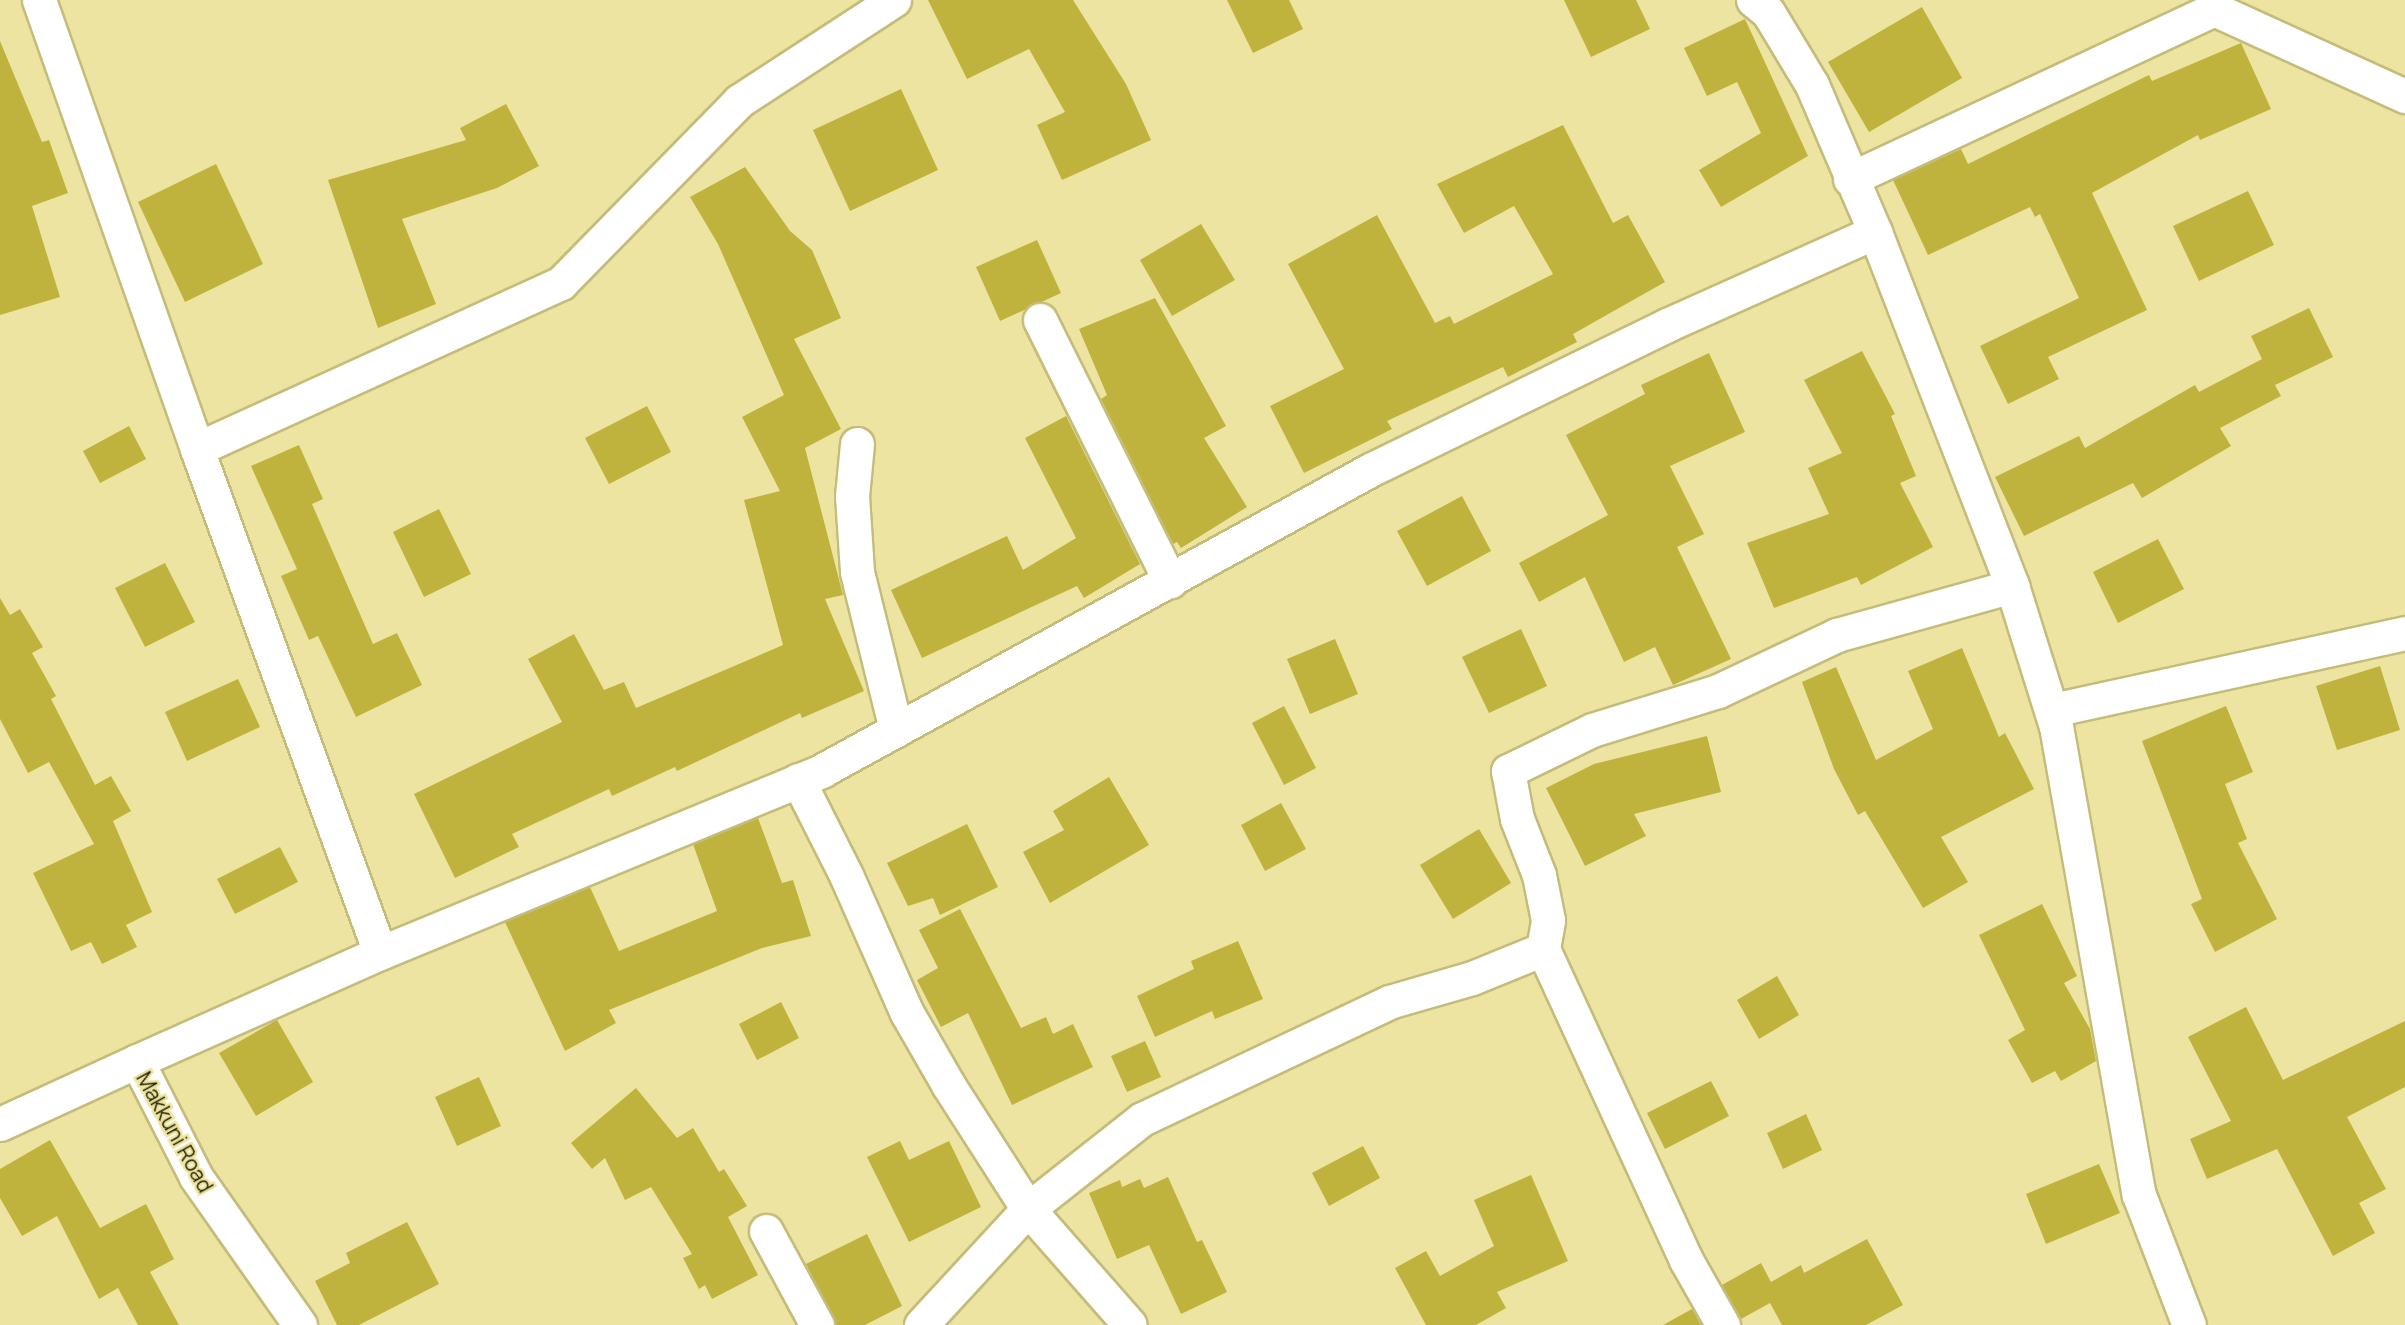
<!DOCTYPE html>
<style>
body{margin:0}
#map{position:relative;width:2405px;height:1325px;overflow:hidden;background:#ece4a0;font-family:Manrope,sans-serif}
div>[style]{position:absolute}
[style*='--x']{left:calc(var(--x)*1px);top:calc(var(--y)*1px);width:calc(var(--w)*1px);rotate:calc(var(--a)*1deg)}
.building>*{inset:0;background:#c0b33d}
.roads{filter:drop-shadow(2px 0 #c4bc7a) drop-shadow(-2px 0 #c4bc7a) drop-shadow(0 2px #c4bc7a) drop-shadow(0 -2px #c4bc7a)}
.minor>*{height:33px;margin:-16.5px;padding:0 16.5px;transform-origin:16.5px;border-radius:16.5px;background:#fff}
span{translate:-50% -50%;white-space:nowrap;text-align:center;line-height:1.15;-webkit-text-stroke:5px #ece4a0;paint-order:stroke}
.street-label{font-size:21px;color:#252206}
</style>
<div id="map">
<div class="building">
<div style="clip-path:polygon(928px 0,1073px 0,1126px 84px,1151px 140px,1062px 180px,1037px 125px,1065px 112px,1029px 49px,967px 79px)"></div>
<div style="clip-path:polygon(1227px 0,1289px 0,1303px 29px,1253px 53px)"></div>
<div style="clip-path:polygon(1564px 0,1636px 0,1650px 29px,1591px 57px)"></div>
<div style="clip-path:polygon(1922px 7px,1962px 78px,1869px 132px,1828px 62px)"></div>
<div style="clip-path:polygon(1745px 19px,1808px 156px,1721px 207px,1699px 170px,1761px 133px,1737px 82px,1707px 96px,1684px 48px)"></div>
<div style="clip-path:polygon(0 41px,42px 142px,49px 140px,68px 193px,32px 206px,60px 297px,0 315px)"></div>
<div style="clip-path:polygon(2241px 43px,2271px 109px,2200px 140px,2198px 135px,2092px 193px,2147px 310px,2048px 357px,2059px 379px,2008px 404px,1980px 346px,2079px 298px,2040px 214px,2035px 217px,2030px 207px,1928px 255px,1893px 180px,1961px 149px,1968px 164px,2149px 75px,2152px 81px)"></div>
<div style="clip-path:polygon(901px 89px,938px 170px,850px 211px,813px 130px)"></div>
<div style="clip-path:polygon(506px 104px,539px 166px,497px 188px,402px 219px,436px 304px,378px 328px,328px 180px,466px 140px,460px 128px)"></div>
<div style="clip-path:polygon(1563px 125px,1613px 223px,1628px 215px,1665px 282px,1573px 334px,1577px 342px,1508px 377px,1503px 367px,1387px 421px,1392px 429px,1304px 473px,1270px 406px,1344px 369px,1288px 264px,1377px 215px,1435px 323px,1450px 316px,1454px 324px,1553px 274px,1514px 206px,1464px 233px,1437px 184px)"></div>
<div style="clip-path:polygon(216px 164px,263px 264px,185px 302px,138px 202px)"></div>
<div style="clip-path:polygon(745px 167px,790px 231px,812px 250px,841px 318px,794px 339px,841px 429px,805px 448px,843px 595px,825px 599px,864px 691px,802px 718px,800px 713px,677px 771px,675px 767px,612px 796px,609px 789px,512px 834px,519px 847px,455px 878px,414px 794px,562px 722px,528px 659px,574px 634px,604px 690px,624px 682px,636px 708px,783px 645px,744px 500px,780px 491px,742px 417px,784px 395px,718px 244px,690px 197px)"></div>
<div style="clip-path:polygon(2248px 191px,2274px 245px,2199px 281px,2173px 226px)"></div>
<div style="clip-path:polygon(1201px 224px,1235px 280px,1172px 316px,1140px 260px)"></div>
<div style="clip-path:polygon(1037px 240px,1061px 293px,1000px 321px,976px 267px)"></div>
<div style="clip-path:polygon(1155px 298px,1226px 426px,1204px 438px,1247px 507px,1181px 548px,1177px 542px,1173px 544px,1101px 399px,1107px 395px,1079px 329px)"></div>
<div style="clip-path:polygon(2309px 308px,2333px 357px,2275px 385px,2281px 396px,2220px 428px,2231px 446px,2142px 498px,2133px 483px,2024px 536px,1995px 477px,2079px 436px,2085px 448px,2195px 385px,2199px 392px,2262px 359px,2271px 378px,2251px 336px)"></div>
<div style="clip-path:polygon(1862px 351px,1895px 414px,1891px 416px,1916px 476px,1900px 483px,1933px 547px,1861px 585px,1857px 577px,1774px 608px,1747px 543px,1829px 514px,1808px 468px,1842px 453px,1804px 380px)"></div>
<div style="clip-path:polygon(1709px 353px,1745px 432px,1670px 466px,1704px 534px,1677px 547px,1731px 659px,1673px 685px,1655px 647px,1624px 662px,1585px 577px,1539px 602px,1519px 563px,1608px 515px,1566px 435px,1645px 394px,1641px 385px)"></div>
<div style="clip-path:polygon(647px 406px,671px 452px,609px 484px,585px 438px)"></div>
<div style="clip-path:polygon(1066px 416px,1140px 564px,1084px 598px,1077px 586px,922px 658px,891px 590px,1007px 536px,1023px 570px,1076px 538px,1025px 438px)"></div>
<div style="clip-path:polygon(129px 426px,146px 459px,100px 483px,83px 451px)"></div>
<div style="clip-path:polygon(299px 445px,323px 499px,312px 504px,373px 644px,397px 633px,422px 685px,356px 717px,318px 636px,309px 640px,281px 576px,297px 569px,251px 466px)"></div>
<div style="clip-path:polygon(1462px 496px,1491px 551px,1427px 586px,1397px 531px)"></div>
<div style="clip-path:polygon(439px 509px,471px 574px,424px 597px,393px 532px)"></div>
<div style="clip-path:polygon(2158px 539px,2184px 589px,2118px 623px,2093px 572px)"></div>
<div style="clip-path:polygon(165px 563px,195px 622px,145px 647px,115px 588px)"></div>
<div style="clip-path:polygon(0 598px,10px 615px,20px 609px,43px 647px,32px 653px,56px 696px,51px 699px,95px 785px,111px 776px,131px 811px,113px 821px,152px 912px,126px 925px,137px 947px,102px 964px,91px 942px,71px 951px,33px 873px,94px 844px,49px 762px,28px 773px,0 719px)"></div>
<div style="clip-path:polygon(1521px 629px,1547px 686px,1489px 713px,1462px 657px)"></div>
<div style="clip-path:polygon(1335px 639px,1358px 694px,1310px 714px,1287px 659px)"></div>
<div style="clip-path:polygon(1962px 648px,1999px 737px,2005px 733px,2034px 789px,1941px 837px,1968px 882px,1923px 908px,1865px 811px,1858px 815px,1834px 769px,1802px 682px,1836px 667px,1876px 760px,1933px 729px,1908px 671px)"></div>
<div style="clip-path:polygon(2380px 666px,2400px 730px,2337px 750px,2316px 686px)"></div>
<div style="clip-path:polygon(238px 679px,260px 727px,187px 761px,165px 712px)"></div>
<div style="clip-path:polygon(1284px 706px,1316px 768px,1284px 785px,1252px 723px)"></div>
<div style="clip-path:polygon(2226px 706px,2253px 772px,2225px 784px,2247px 839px,2238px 843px,2277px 919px,2215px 952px,2191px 904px,2202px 899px,2142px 741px)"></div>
<div style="clip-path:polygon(1707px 736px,1721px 792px,1634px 814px,1646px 836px,1585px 866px,1546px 788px,1594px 764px)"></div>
<div style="clip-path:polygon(1109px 777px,1149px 845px,1050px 903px,1023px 852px,1064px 830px,1053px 811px)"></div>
<div style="clip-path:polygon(1281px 803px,1306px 849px,1265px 871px,1241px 825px)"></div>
<div style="clip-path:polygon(758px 818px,782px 883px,793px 880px,811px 936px,762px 948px,609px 1010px,616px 1023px,565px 1051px,505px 922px,590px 887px,619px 951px,717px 911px,693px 844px)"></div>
<div style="clip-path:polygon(967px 824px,998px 887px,940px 915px,933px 898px,908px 906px,887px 863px)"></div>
<div style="clip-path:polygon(1479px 829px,1511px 883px,1453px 919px,1420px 865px)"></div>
<div style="clip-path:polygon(280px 847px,298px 882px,235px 914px,217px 879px)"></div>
<div style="clip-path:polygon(2042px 904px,2077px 976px,2064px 983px,2090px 1029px,2096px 1061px,2061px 1081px,2055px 1071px,2032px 1083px,2008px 1040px,2025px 1030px,1979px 935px)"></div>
<div style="clip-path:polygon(960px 909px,1021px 1028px,1046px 1017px,1053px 1034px,1073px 1024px,1093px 1067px,1012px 1105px,968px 1013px,941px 1027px,917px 980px,938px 968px,919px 930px)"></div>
<div style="clip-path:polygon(1238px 941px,1263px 999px,1215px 1019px,1212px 1011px,1155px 1037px,1137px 996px,1194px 969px,1191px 961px)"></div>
<div style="clip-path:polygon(1777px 976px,1799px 1015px,1759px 1039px,1737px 1000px)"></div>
<div style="clip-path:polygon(781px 1002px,799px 1038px,757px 1060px,739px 1024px)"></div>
<div style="clip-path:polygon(2246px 1007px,2283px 1080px,2405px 1021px,2405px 1087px,2347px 1117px,2386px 1189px,2359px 1203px,2375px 1233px,2333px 1256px,2277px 1149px,2207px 1179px,2190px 1139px,2231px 1121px,2188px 1037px)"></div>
<div style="clip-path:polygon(277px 1020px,313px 1082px,256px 1116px,219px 1053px)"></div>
<div style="clip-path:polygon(1145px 1041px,1161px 1077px,1127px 1092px,1111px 1056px)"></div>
<div style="clip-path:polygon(479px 1077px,501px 1126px,457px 1146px,435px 1097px)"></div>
<div style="clip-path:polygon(1711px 1081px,1729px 1116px,1665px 1149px,1647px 1113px)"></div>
<div style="clip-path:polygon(636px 1088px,677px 1138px,693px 1128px,719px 1172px,724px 1169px,747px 1206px,728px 1217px,758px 1275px,712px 1299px,705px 1285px,699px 1289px,683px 1258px,692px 1254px,651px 1187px,625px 1200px,605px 1158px,592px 1169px,571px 1143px)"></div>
<div style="clip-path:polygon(1806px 1114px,1822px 1150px,1783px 1169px,1767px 1133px)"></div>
<div style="clip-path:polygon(50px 1140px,100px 1228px,146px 1204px,174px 1259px,150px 1272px,179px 1325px,138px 1325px,118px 1288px,99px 1299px,57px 1216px,22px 1236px,0 1198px,0 1169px)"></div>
<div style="clip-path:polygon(900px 1141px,909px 1160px,949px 1141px,981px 1207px,909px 1242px,867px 1157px)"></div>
<div style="clip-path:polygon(1363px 1146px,1380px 1178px,1329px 1206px,1312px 1173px)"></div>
<div style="clip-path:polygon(2099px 1164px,2120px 1213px,2046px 1244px,2026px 1194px)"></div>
<div style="clip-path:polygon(1531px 1175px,1568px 1261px,1497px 1292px,1506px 1308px,1476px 1325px,1426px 1325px,1395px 1268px,1426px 1251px,1440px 1276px,1494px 1246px,1474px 1200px)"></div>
<div style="clip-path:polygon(1168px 1177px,1197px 1242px,1202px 1240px,1227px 1292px,1181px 1314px,1149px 1245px,1117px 1259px,1089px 1193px,1120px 1180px,1122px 1187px,1140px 1179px,1144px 1188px)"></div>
<div style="clip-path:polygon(407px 1222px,439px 1284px,359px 1325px,337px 1325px,315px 1281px,350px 1263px,346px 1253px)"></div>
<div style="clip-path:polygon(867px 1234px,902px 1306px,865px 1325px,836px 1325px,806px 1264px)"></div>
<div style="clip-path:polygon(1867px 1239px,1903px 1305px,1866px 1325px,1782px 1325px,1770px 1303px,1741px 1319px,1722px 1285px,1761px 1263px,1771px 1282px,1801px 1265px,1804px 1273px)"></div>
<div style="clip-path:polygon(1692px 1309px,1701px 1325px,1663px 1325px)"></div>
</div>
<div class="roads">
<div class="minor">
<div style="--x:39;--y:0;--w:476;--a:70.6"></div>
<div style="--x:197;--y:449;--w:400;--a:-24.5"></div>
<div style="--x:561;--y:283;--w:255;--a:-45.6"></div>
<div style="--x:739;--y:101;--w:185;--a:-33.1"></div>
<div style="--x:1753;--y:0;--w:19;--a:39"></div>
<div style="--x:1768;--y:12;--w:85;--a:58.9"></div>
<div style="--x:1812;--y:85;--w:160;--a:66.8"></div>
<div style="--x:1875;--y:232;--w:380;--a:68.8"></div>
<div style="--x:2012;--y:586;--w:147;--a:72.6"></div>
<div style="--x:2056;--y:726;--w:476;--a:80"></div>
<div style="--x:2139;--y:1195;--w:139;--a:69"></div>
<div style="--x:1850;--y:179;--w:402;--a:-25"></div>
<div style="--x:2214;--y:9;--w:210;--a:24.5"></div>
<div style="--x:1040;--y:320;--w:292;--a:63.5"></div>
<div style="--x:857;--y:444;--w:52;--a:95.5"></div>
<div style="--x:852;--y:496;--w:76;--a:86.2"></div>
<div style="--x:857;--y:572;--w:163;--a:76.1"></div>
<div style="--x:197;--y:449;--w:536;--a:70.04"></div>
<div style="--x:2052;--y:710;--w:361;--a:-12.3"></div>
<div style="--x:798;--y:780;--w:106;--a:63.2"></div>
<div style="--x:846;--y:875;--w:151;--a:66.2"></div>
<div style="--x:907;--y:1013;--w:84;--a:60.1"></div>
<div style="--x:949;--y:1086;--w:146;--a:57.3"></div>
<div style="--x:1028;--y:1209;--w:154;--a:48.7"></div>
<div style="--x:1543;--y:949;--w:342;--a:65.3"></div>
<div style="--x:1686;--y:1260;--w:75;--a:60.4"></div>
<div style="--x:137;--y:1061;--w:266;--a:-24"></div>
<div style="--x:380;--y:953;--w:479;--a:-22.4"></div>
<div style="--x:823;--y:770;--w:624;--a:-28.74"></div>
<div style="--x:1370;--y:470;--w:331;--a:-26"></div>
<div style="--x:1667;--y:325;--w:228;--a:-24.1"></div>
<div style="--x:0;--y:1124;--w:151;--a:-24.7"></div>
<div style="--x:137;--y:1061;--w:130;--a:63"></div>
<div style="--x:196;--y:1177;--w:181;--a:54.9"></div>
<div style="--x:766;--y:1231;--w:107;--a:61.5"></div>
<div style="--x:921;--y:1325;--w:158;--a:-47.3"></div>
<div style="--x:1028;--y:1209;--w:145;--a:-38.3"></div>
<div style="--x:1142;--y:1119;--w:273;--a:-25.3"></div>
<div style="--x:1389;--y:1002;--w:86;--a:-16.1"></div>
<div style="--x:1472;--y:978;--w:77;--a:-22.2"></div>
<div style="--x:1543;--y:949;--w:29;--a:-80"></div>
<div style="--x:1548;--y:920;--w:46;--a:-101.3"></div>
<div style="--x:1539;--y:875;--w:60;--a:-111.4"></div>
<div style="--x:1517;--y:819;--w:49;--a:-100.6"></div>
<div style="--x:1508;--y:771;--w:93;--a:-26"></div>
<div style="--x:1592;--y:730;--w:132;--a:-17.2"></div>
<div style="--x:1718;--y:691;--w:132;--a:-25.2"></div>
<div style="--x:1837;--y:635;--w:182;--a:-15.6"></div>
</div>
</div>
<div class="street-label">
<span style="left:175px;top:1132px;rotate:61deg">Makkuni Road</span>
</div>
</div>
